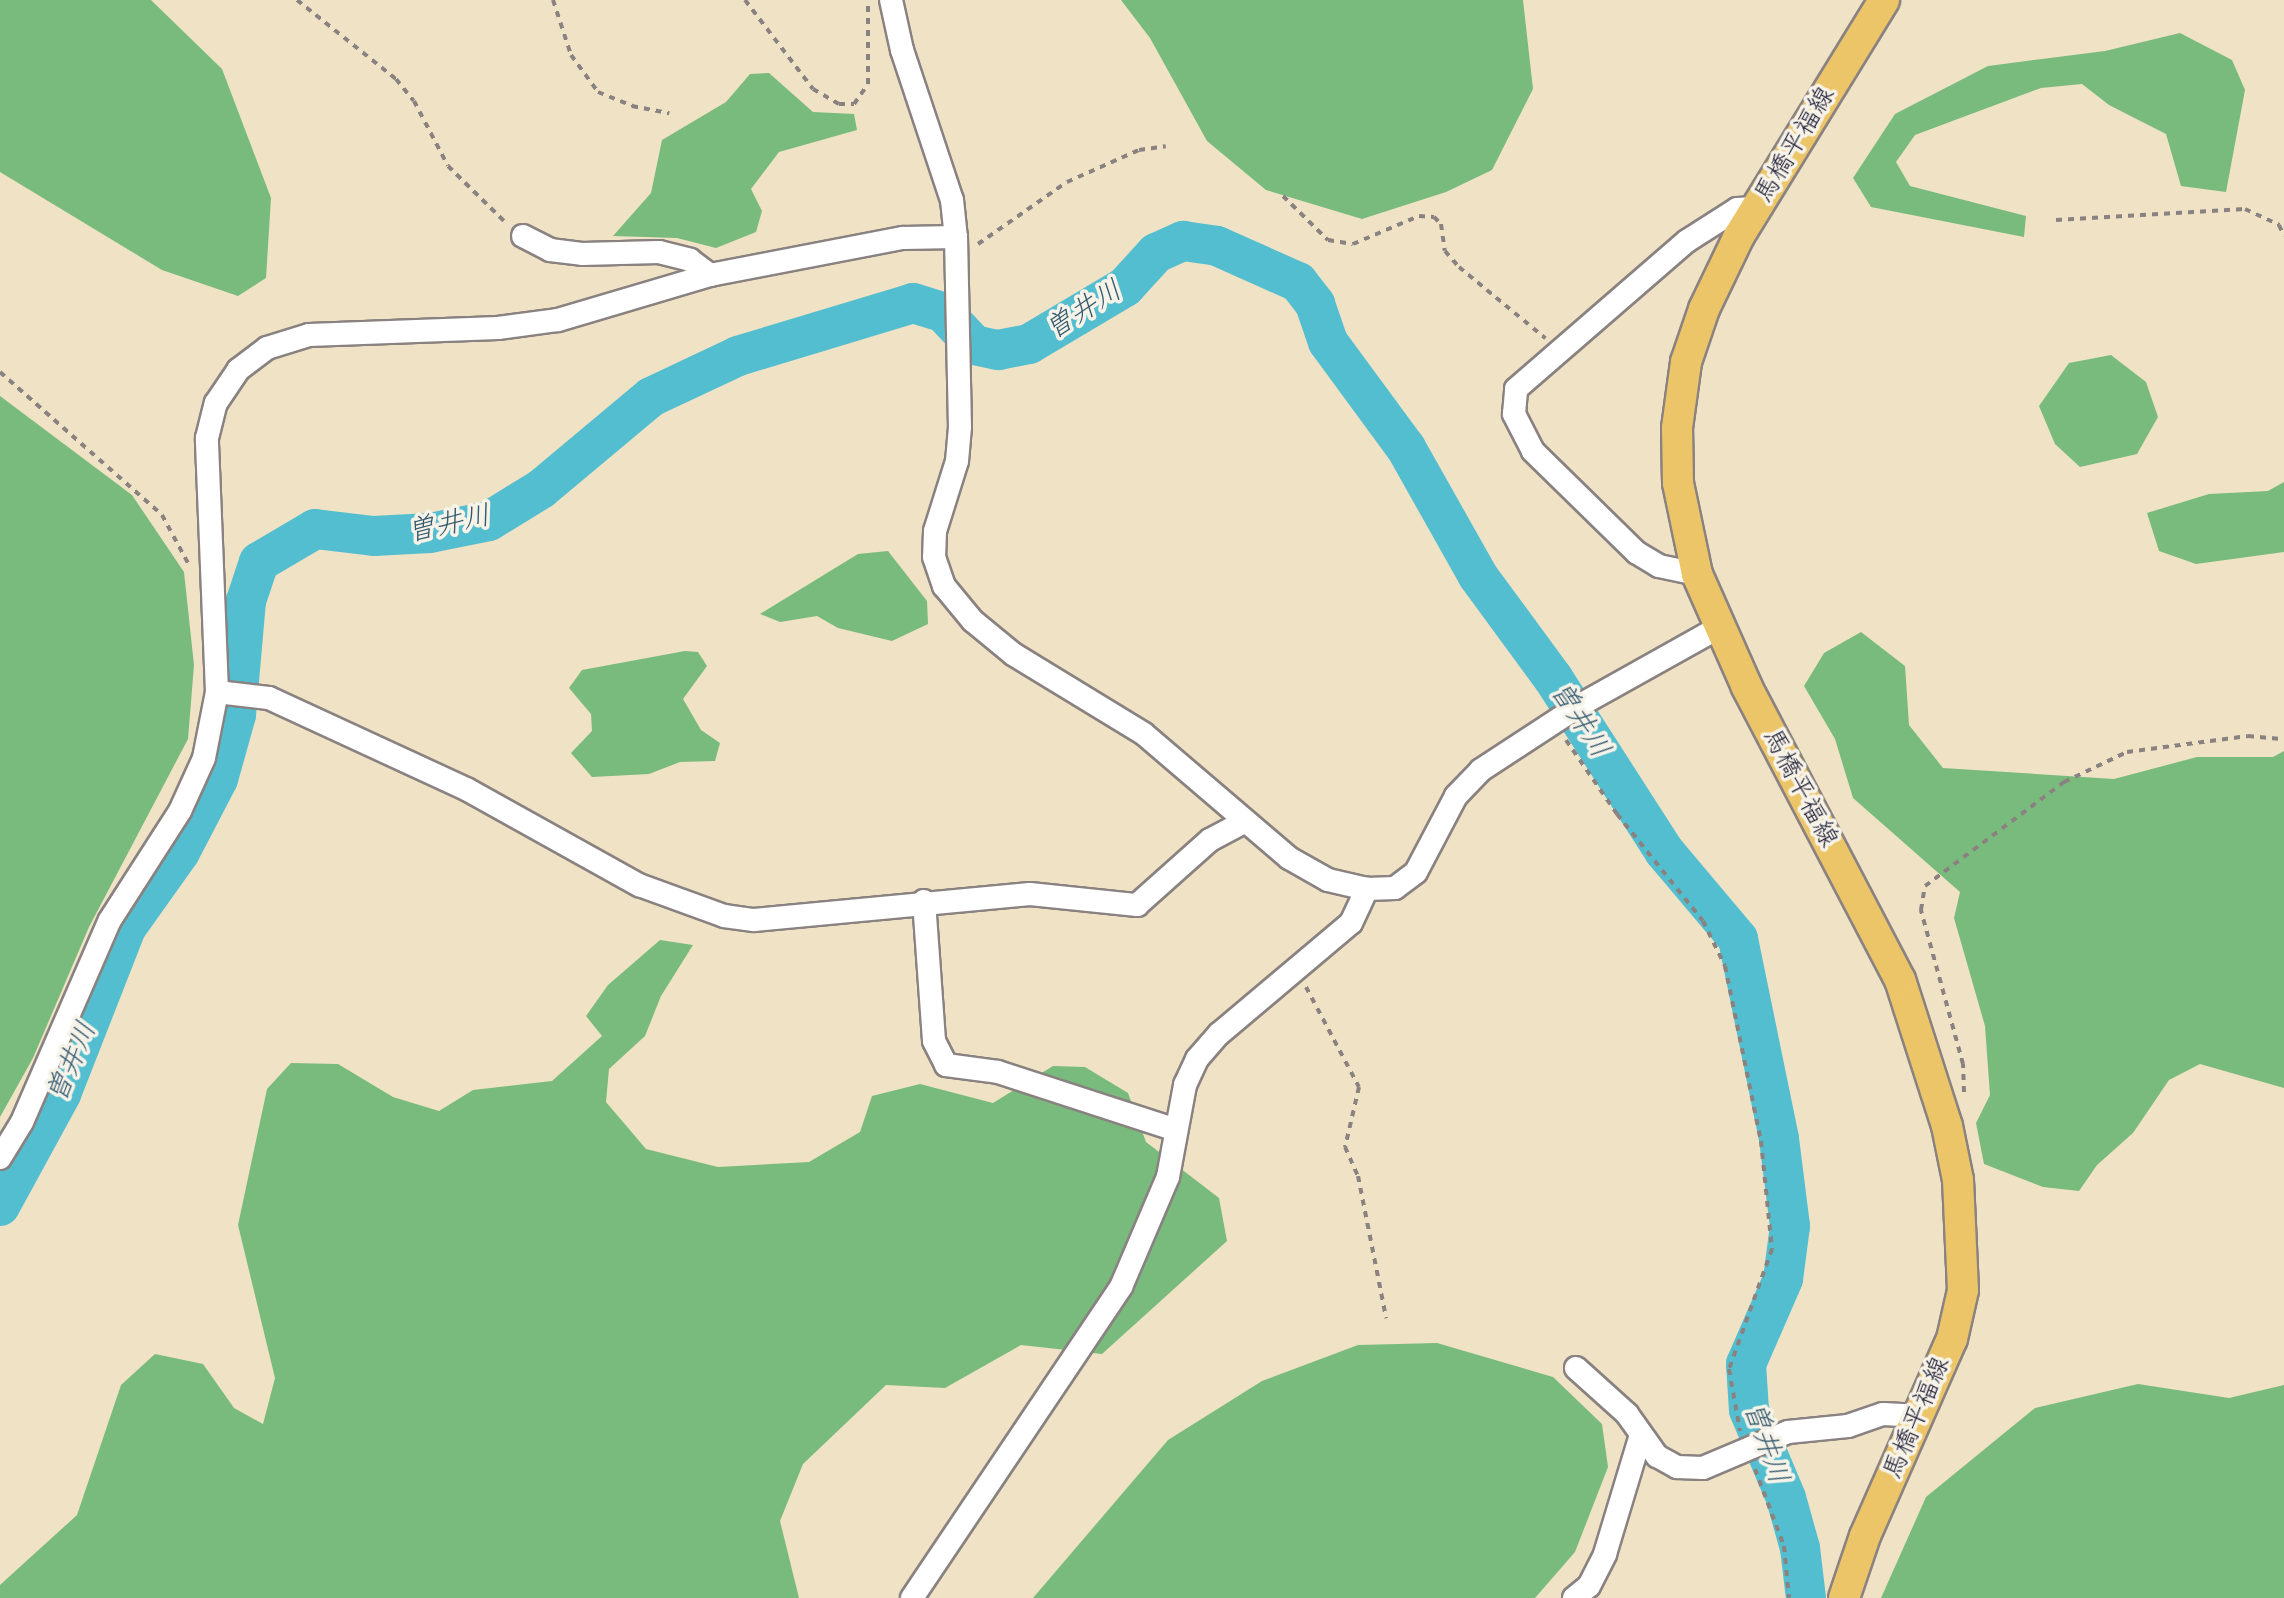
<!DOCTYPE html>
<meta charset="utf-8">
<style>
body{margin:0}
#map{position:relative;width:2284px;height:1598px;overflow:hidden;background:#f0e2c5;font-family:"Architects Daughter","Klee One",sans-serif}
div>[style]{position:absolute}
[style*='--x']{left:calc(var(--x)*1px);top:calc(var(--y)*1px);width:calc(var(--w)*1px);rotate:calc(var(--a)*1deg)}
.forest>*{inset:0;background:#79bb7d}
.river>*{height:40px;margin:-20px;padding:0 20px;transform-origin:20px;border-radius:20px;background:#53becf}
.path>*{height:4px;margin-top:-2px;transform-origin:0;background:repeating-linear-gradient(90deg,#898280 0 6px,transparent 0 12px)}
.roads{filter:drop-shadow(2px 0 #898280) drop-shadow(-2px 0 #898280) drop-shadow(0 2px #898280) drop-shadow(0 -2px #898280)}
.minor>*{height:22px;margin:-11px;padding:0 11px;transform-origin:11px;border-radius:11px;background:#fff}
.major>*{height:30px;margin:-15px;padding:0 15px;transform-origin:15px;border-radius:15px;background:#edc569}
span{translate:-50% -50%;white-space:nowrap;text-align:center;line-height:1.15;-webkit-text-stroke:7px #f7f3e8;paint-order:stroke}
.street-label{font-size:26px;color:#22223b}
.water-label{font-size:28px;color:#33596f;font-style:italic}
</style>
<div id="map">
<div class="forest">
<div style="clip-path:polygon(0 0,151px 0,222px 69px,271px 198px,266px 278px,238px 296px,162px 270px,0 172px)"></div>
<div style="clip-path:polygon(1121px 0,1523px 0,1533px 89px,1492px 170px,1446px 192px,1362px 219px,1266px 190px,1207px 141px,1150px 38px)"></div>
<div style="clip-path:polygon(2180px 33px,2232px 60px,2245px 90px,2226px 192px,2181px 186px,2166px 134px,2109px 105px,2082px 84px,2041px 88px,1915px 135px,1896px 162px,1910px 186px,2026px 216px,2024px 237px,1871px 207px,1853px 178px,1895px 114px,1988px 66px,2105px 51px)"></div>
<div style="clip-path:polygon(769px 73px,813px 112px,854px 114px,857px 130px,779px 152px,751px 189px,762px 211px,756px 232px,716px 248px,677px 238px,613px 236px,651px 193px,662px 140px,726px 102px,750px 74px)"></div>
<div style="clip-path:polygon(2111px 355px,2146px 382px,2158px 417px,2137px 454px,2080px 467px,2055px 444px,2039px 406px,2069px 363px)"></div>
<div style="clip-path:polygon(0 396px,132px 495px,184px 572px,194px 665px,188px 739px,89px 927px,33px 1058px,0 1117px)"></div>
<div style="clip-path:polygon(2284px 482px,2284px 552px,2196px 564px,2159px 551px,2147px 513px,2209px 494px,2268px 491px)"></div>
<div style="clip-path:polygon(888px 551px,927px 601px,928px 624px,892px 641px,838px 628px,817px 616px,780px 622px,760px 614px,858px 554px)"></div>
<div style="clip-path:polygon(1861px 632px,1905px 666px,1909px 725px,1943px 768px,2114px 779px,2197px 757px,2273px 757px,2284px 751px,2284px 1088px,2200px 1064px,2169px 1080px,2133px 1133px,2097px 1165px,2079px 1191px,2043px 1187px,1984px 1164px,1976px 1123px,1990px 1095px,1985px 1026px,1954px 918px,1960px 892px,1853px 798px,1835px 739px,1804px 686px,1824px 653px)"></div>
<div style="clip-path:polygon(685px 651px,698px 652px,707px 666px,683px 699px,701px 730px,720px 743px,715px 761px,680px 762px,649px 774px,592px 777px,571px 753px,592px 731px,591px 714px,569px 688px,582px 670px)"></div>
<div style="clip-path:polygon(660px 940px,693px 945px,661px 996px,645px 1036px,609px 1069px,606px 1102px,646px 1149px,718px 1167px,809px 1162px,860px 1132px,872px 1096px,920px 1084px,993px 1103px,1053px 1066px,1085px 1067px,1128px 1093px,1146px 1142px,1219px 1198px,1227px 1241px,1102px 1354px,1021px 1345px,945px 1388px,886px 1385px,803px 1464px,780px 1521px,799px 1598px,0 1598px,0 1585px,77px 1515px,121px 1385px,155px 1354px,203px 1364px,234px 1408px,263px 1424px,275px 1378px,238px 1225px,267px 1089px,291px 1063px,338px 1064px,393px 1097px,439px 1111px,473px 1090px,552px 1081px,602px 1036px,586px 1016px,608px 985px)"></div>
<div style="clip-path:polygon(1437px 1343px,1553px 1377px,1602px 1424px,1608px 1467px,1575px 1552px,1535px 1598px,1033px 1598px,1168px 1440px,1262px 1381px,1358px 1345px)"></div>
<div style="clip-path:polygon(2138px 1384px,2229px 1398px,2284px 1385px,2284px 1598px,1881px 1598px,1926px 1497px,2035px 1408px)"></div>
</div>
<div class="river">
<div style="--x:0;--y:1206;--w:128;--a:-61.4"></div>
<div style="--x:61;--y:1094;--w:178;--a:-68.6"></div>
<div style="--x:126;--y:928;--w:93;--a:-54.6"></div>
<div style="--x:180;--y:852;--w:82;--a:-62.5"></div>
<div style="--x:218;--y:779;--w:66;--a:-74.3"></div>
<div style="--x:236;--y:715;--w:114;--a:-85"></div>
<div style="--x:246;--y:601;--w:41;--a:-71.6"></div>
<div style="--x:259;--y:562;--w:65;--a:-30.5"></div>
<div style="--x:315;--y:529;--w:59;--a:6.8"></div>
<div style="--x:374;--y:536;--w:56;--a:-3.1"></div>
<div style="--x:430;--y:533;--w:60;--a:-11.5"></div>
<div style="--x:489;--y:521;--w:61;--a:-31.6"></div>
<div style="--x:541;--y:489;--w:143;--a:-39.9"></div>
<div style="--x:651;--y:397;--w:96;--a:-25.2"></div>
<div style="--x:738;--y:356;--w:183;--a:-16.8"></div>
<div style="--x:913;--y:303;--w:31;--a:17"></div>
<div style="--x:943;--y:312;--w:45;--a:46.8"></div>
<div style="--x:974;--y:345;--w:25;--a:12"></div>
<div style="--x:998;--y:350;--w:32;--a:-11"></div>
<div style="--x:1029;--y:344;--w:112;--a:-30.7"></div>
<div style="--x:1125;--y:287;--w:46;--a:-47.6"></div>
<div style="--x:1156;--y:253;--w:30;--a:-24"></div>
<div style="--x:1183;--y:241;--w:34;--a:8"></div>
<div style="--x:1217;--y:246;--w:89;--a:24"></div>
<div style="--x:1298;--y:282;--w:28;--a:52"></div>
<div style="--x:1315;--y:304;--w:40;--a:71.1"></div>
<div style="--x:1328;--y:342;--w:132;--a:53.7"></div>
<div style="--x:1406;--y:448;--w:147;--a:60.6"></div>
<div style="--x:1478;--y:576;--w:127;--a:53.7"></div>
<div style="--x:1553;--y:678;--w:206;--a:57.3"></div>
<div style="--x:1664;--y:851;--w:115;--a:49.9"></div>
<div style="--x:1738;--y:939;--w:204;--a:78.4"></div>
<div style="--x:1779;--y:1139;--w:88;--a:82.8"></div>
<div style="--x:1790;--y:1226;--w:53;--a:97.5"></div>
<div style="--x:1783;--y:1279;--w:93;--a:113.5"></div>
<div style="--x:1746;--y:1364;--w:46;--a:86.3"></div>
<div style="--x:1749;--y:1410;--w:95;--a:67.2"></div>
<div style="--x:1786;--y:1498;--w:52;--a:74.4"></div>
<div style="--x:1800;--y:1548;--w:50;--a:83.2"></div>
</div>
<div class="path">
<div style="--x:297;--y:0;--w:127;--a:38.6"></div>
<div style="--x:396;--y:79;--w:28;--a:51"></div>
<div style="--x:414;--y:101;--w:73;--a:62.4"></div>
<div style="--x:448;--y:166;--w:81;--a:44.5"></div>
<div style="--x:553;--y:0;--w:58;--a:71.9"></div>
<div style="--x:571;--y:55;--w:46;--a:53.9"></div>
<div style="--x:598;--y:92;--w:37;--a:22"></div>
<div style="--x:632;--y:106;--w:38;--a:11"></div>
<div style="--x:745;--y:0;--w:112;--a:52.6"></div>
<div style="--x:813;--y:89;--w:30;--a:30"></div>
<div style="--x:839;--y:104;--w:15;--a:0"></div>
<div style="--x:854;--y:104;--w:24;--a:-55"></div>
<div style="--x:868;--y:84;--w:82;--a:-90"></div>
<div style="--x:1283;--y:196;--w:63;--a:44.4"></div>
<div style="--x:1328;--y:240;--w:25;--a:9"></div>
<div style="--x:1353;--y:244;--w:72;--a:-23"></div>
<div style="--x:1419;--y:216;--w:15;--a:4"></div>
<div style="--x:1434;--y:217;--w:10;--a:45"></div>
<div style="--x:1441;--y:224;--w:27;--a:82"></div>
<div style="--x:1445;--y:251;--w:21;--a:49"></div>
<div style="--x:1459;--y:267;--w:112;--a:39.5"></div>
<div style="--x:2056;--y:220;--w:189;--a:-3.3"></div>
<div style="--x:2245;--y:209;--w:38;--a:25"></div>
<div style="--x:2279;--y:225;--w:12;--a:66"></div>
<div style="--x:978;--y:244;--w:108;--a:-34.9"></div>
<div style="--x:1067;--y:182;--w:79;--a:-24"></div>
<div style="--x:1139;--y:150;--w:27;--a:-8"></div>
<div style="--x:0;--y:372;--w:216;--a:41.4"></div>
<div style="--x:162;--y:515;--w:57;--a:61.6"></div>
<div style="--x:1566;--y:740;--w:90;--a:55.4"></div>
<div style="--x:1617;--y:814;--w:137;--a:51.2"></div>
<div style="--x:1703;--y:921;--w:50;--a:63.9"></div>
<div style="--x:1725;--y:966;--w:179;--a:78.4"></div>
<div style="--x:1761;--y:1141;--w:109;--a:84.2"></div>
<div style="--x:1772;--y:1249;--w:127;--a:109.7"></div>
<div style="--x:1729;--y:1369;--w:63;--a:79.9"></div>
<div style="--x:1306;--y:987;--w:113;--a:62.1"></div>
<div style="--x:1359;--y:1087;--w:62;--a:103.1"></div>
<div style="--x:1345;--y:1147;--w:32;--a:66"></div>
<div style="--x:1358;--y:1176;--w:145;--a:78.8"></div>
<div style="--x:1964;--y:1092;--w:28;--a:-92"></div>
<div style="--x:1963;--y:1064;--w:160;--a:-105.3"></div>
<div style="--x:1921;--y:910;--w:24;--a:-81"></div>
<div style="--x:1925;--y:886;--w:174;--a:-36.8"></div>
<div style="--x:2064;--y:782;--w:70;--a:-25.5"></div>
<div style="--x:2127;--y:752;--w:122;--a:-7.5"></div>
<div style="--x:2248;--y:736;--w:36;--a:5"></div>
<div style="--x:1755;--y:1469;--w:82;--a:69.4"></div>
<div style="--x:1784;--y:1546;--w:52;--a:84.5"></div>
</div>
<div class="roads">
<div class="minor">
<div style="--x:891;--y:0;--w:51;--a:77.6"></div>
<div style="--x:902;--y:50;--w:158;--a:71.6"></div>
<div style="--x:952;--y:200;--w:37;--a:84"></div>
<div style="--x:956;--y:237;--w:190;--a:88.8"></div>
<div style="--x:960;--y:427;--w:34;--a:95"></div>
<div style="--x:957;--y:461;--w:73;--a:107.4"></div>
<div style="--x:935;--y:531;--w:26;--a:92"></div>
<div style="--x:934;--y:557;--w:31;--a:71"></div>
<div style="--x:944;--y:586;--w:45;--a:50.4"></div>
<div style="--x:973;--y:621;--w:52;--a:39.5"></div>
<div style="--x:1013;--y:654;--w:153;--a:31.4"></div>
<div style="--x:1144;--y:734;--w:191;--a:40.5"></div>
<div style="--x:1289;--y:858;--w:45;--a:29.4"></div>
<div style="--x:1328;--y:880;--w:40;--a:13"></div>
<div style="--x:1367;--y:889;--w:28;--a:-2"></div>
<div style="--x:1395;--y:888;--w:26;--a:-37"></div>
<div style="--x:1416;--y:872;--w:86;--a:-62.2"></div>
<div style="--x:1456;--y:796;--w:36;--a:-46"></div>
<div style="--x:1481;--y:770;--w:121;--a:-33.2"></div>
<div style="--x:1582;--y:704;--w:156;--a:-29.2"></div>
<div style="--x:523;--y:236;--w:30;--a:27"></div>
<div style="--x:550;--y:250;--w:32;--a:7"></div>
<div style="--x:582;--y:254;--w:77;--a:-1.5"></div>
<div style="--x:659;--y:252;--w:32;--a:14"></div>
<div style="--x:690;--y:260;--w:25;--a:37"></div>
<div style="--x:1697;--y:574;--w:39;--a:-168"></div>
<div style="--x:1659;--y:566;--w:26;--a:-149"></div>
<div style="--x:1637;--y:553;--w:146;--a:-135.6"></div>
<div style="--x:1533;--y:451;--w:42;--a:-117.2"></div>
<div style="--x:1514;--y:414;--w:25;--a:-85"></div>
<div style="--x:1516;--y:389;--w:226;--a:-40.9"></div>
<div style="--x:1687;--y:241;--w:59;--a:-32.6"></div>
<div style="--x:1737;--y:209;--w:19;--a:-3"></div>
<div style="--x:217;--y:692;--w:52;--a:6.6"></div>
<div style="--x:269;--y:698;--w:219;--a:24.8"></div>
<div style="--x:468;--y:790;--w:196;--a:29.1"></div>
<div style="--x:639;--y:885;--w:90;--a:20"></div>
<div style="--x:724;--y:916;--w:30;--a:8"></div>
<div style="--x:754;--y:920;--w:277;--a:-5.4"></div>
<div style="--x:1030;--y:894;--w:108;--a:5.9"></div>
<div style="--x:1137;--y:905;--w:98;--a:-41.7"></div>
<div style="--x:1210;--y:840;--w:40;--a:-28"></div>
<div style="--x:924;--y:901;--w:140;--a:85.9"></div>
<div style="--x:934;--y:1041;--w:27;--a:63"></div>
<div style="--x:946;--y:1065;--w:52;--a:7.7"></div>
<div style="--x:998;--y:1072;--w:187;--a:18"></div>
<div style="--x:0;--y:1158;--w:42;--a:-58.6"></div>
<div style="--x:22;--y:1122;--w:220;--a:-66.5"></div>
<div style="--x:110;--y:920;--w:130;--a:-57.3"></div>
<div style="--x:180;--y:811;--w:58;--a:-65.6"></div>
<div style="--x:204;--y:758;--w:67;--a:-78.9"></div>
<div style="--x:217;--y:692;--w:254;--a:-92.3"></div>
<div style="--x:207;--y:438;--w:36;--a:-76"></div>
<div style="--x:216;--y:403;--w:40;--a:-56"></div>
<div style="--x:238;--y:370;--w:36;--a:-37"></div>
<div style="--x:267;--y:348;--w:44;--a:-17.2"></div>
<div style="--x:309;--y:335;--w:189;--a:-2.1"></div>
<div style="--x:498;--y:328;--w:61;--a:-7.6"></div>
<div style="--x:558;--y:320;--w:159;--a:-16.5"></div>
<div style="--x:710;--y:275;--w:197;--a:-10.9"></div>
<div style="--x:903;--y:238;--w:53;--a:-1.1"></div>
<div style="--x:1576;--y:1368;--w:69;--a:42"></div>
<div style="--x:1627;--y:1414;--w:52;--a:54.5"></div>
<div style="--x:1657;--y:1456;--w:23;--a:29"></div>
<div style="--x:1677;--y:1467;--w:26;--a:2"></div>
<div style="--x:1703;--y:1468;--w:92;--a:-23"></div>
<div style="--x:1788;--y:1432;--w:60;--a:-5.7"></div>
<div style="--x:1848;--y:1426;--w:37;--a:-19"></div>
<div style="--x:1883;--y:1414;--w:38;--a:3"></div>
<div style="--x:912;--y:1598;--w:375;--a:-56.1"></div>
<div style="--x:1121;--y:1287;--w:120;--a:-66.9"></div>
<div style="--x:1168;--y:1177;--w:94;--a:-79.5"></div>
<div style="--x:1185;--y:1085;--w:29;--a:-65"></div>
<div style="--x:1197;--y:1059;--w:33;--a:-49"></div>
<div style="--x:1219;--y:1034;--w:172;--a:-40.1"></div>
<div style="--x:1351;--y:923;--w:38;--a:-65"></div>
<div style="--x:1574;--y:1598;--w:19;--a:-39"></div>
<div style="--x:1589;--y:1586;--w:36;--a:-63"></div>
<div style="--x:1605;--y:1554;--w:121;--a:-73.2"></div>
</div>
<div class="major">
<div style="--x:1844;--y:1598;--w:65;--a:-71.3"></div>
<div style="--x:1865;--y:1536;--w:215;--a:-66.2"></div>
<div style="--x:1952;--y:1339;--w:50;--a:-77.3"></div>
<div style="--x:1963;--y:1290;--w:110;--a:-92.6"></div>
<div style="--x:1958;--y:1180;--w:55;--a:-101.5"></div>
<div style="--x:1947;--y:1126;--w:153;--a:-107.8"></div>
<div style="--x:1900;--y:980;--w:331;--a:-117.6"></div>
<div style="--x:1747;--y:687;--w:124;--a:-113.9"></div>
<div style="--x:1697;--y:574;--w:93;--a:-101.8"></div>
<div style="--x:1678;--y:483;--w:55;--a:-91"></div>
<div style="--x:1677;--y:428;--w:67;--a:-82.2"></div>
<div style="--x:1686;--y:362;--w:56;--a:-71.2"></div>
<div style="--x:1704;--y:309;--w:81;--a:-64.4"></div>
<div style="--x:1739;--y:236;--w:277;--a:-58.4"></div>
</div>
</div>
<div class="street-label">
<span style="left:1795px;top:145px;rotate:-59deg">馬橋平福線</span>
<span style="left:1800px;top:788px;rotate:62deg">馬橋平福線</span>
<span style="left:1917px;top:1418px;rotate:-67deg">馬橋平福線</span>
</div>
<div class="water-label">
<span style="left:1084px;top:310px;rotate:-32deg">曽井川</span>
<span style="left:449px;top:524px;rotate:-12deg">曽井川</span>
<span style="left:1580px;top:720px;rotate:57deg">曽井川</span>
<span style="left:72px;top:1062px;rotate:-67deg">曽井川</span>
<span style="left:1766px;top:1443px;rotate:71deg">曽井川</span>
</div>
</div>
